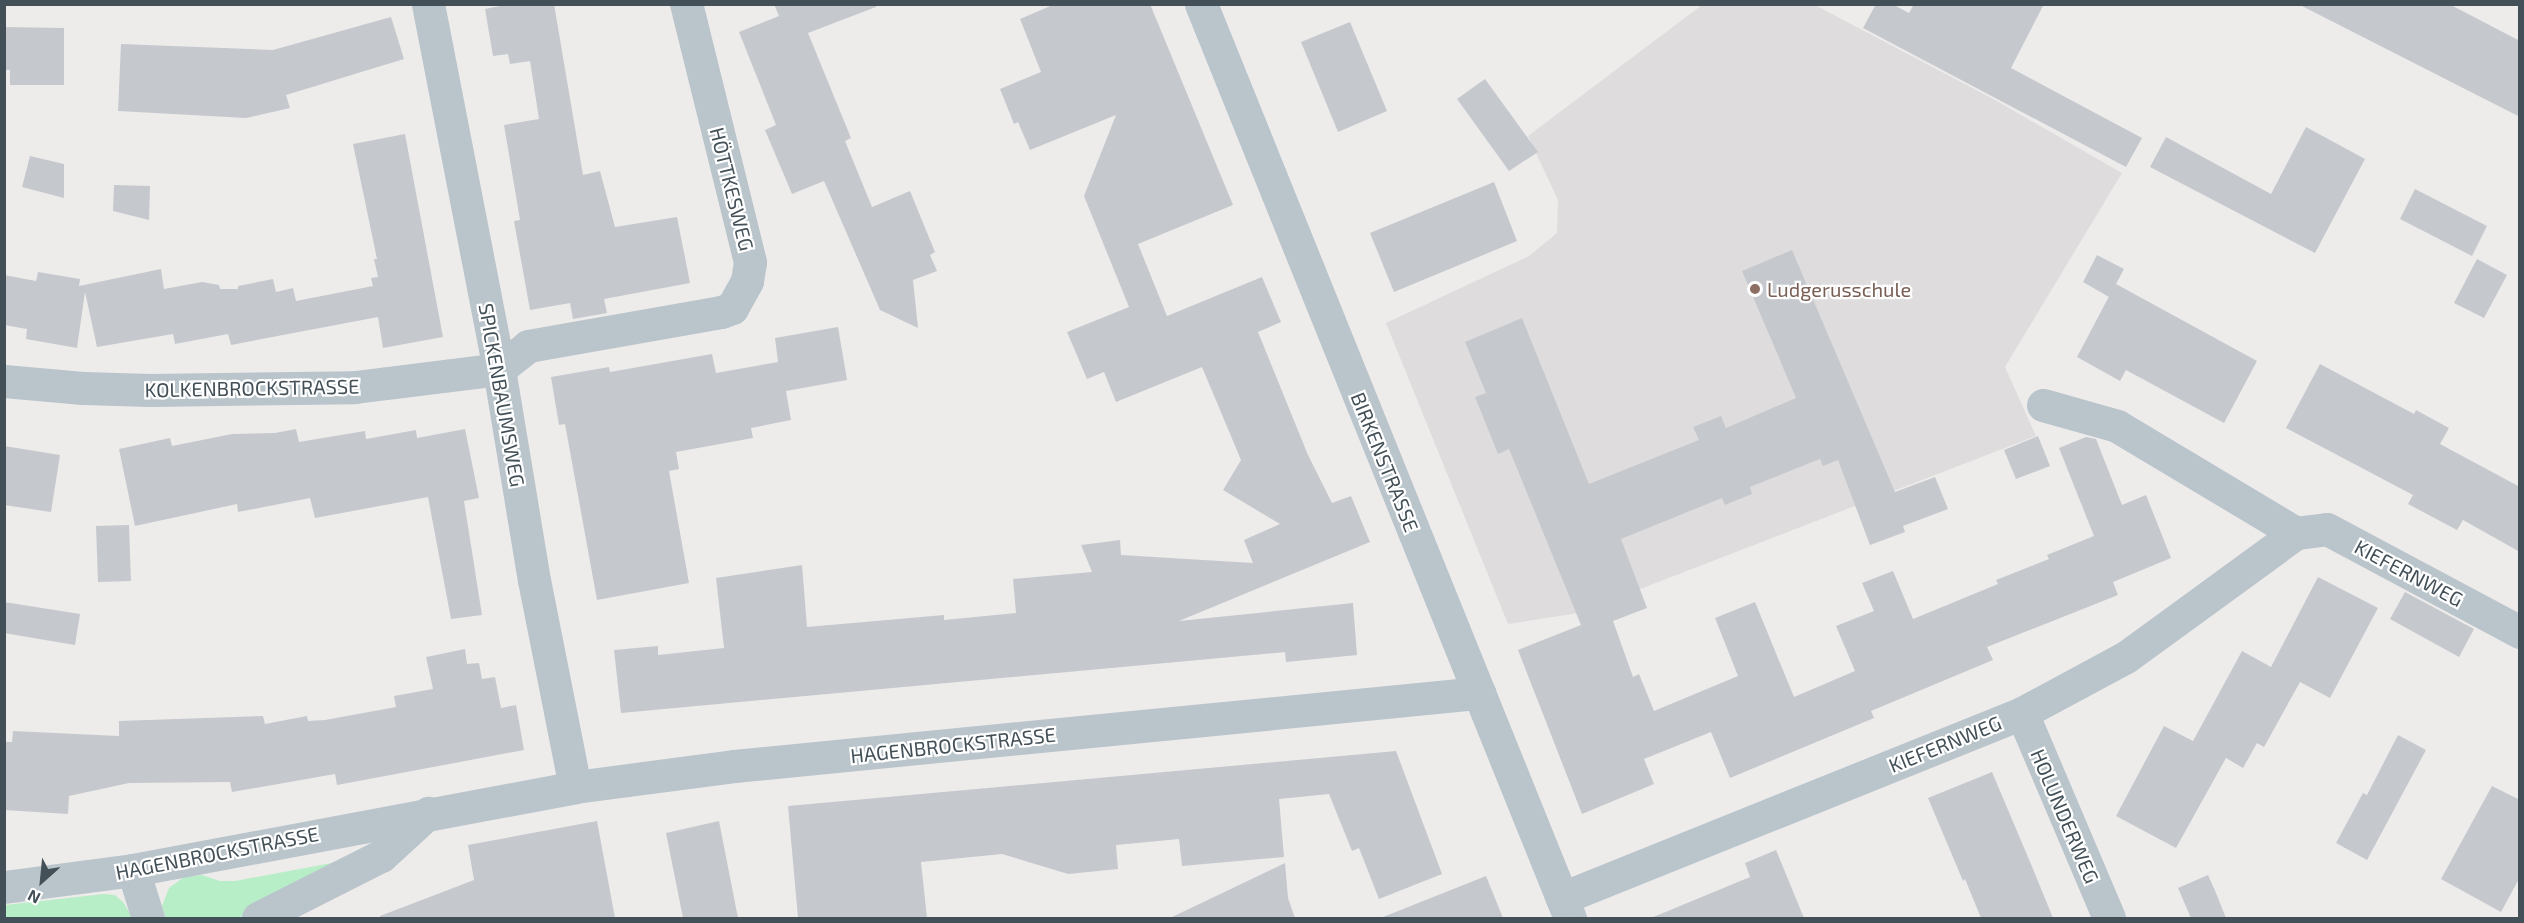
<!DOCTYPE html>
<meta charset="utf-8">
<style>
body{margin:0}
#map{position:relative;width:2524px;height:923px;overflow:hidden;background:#eeebeb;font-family:"Exo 2",sans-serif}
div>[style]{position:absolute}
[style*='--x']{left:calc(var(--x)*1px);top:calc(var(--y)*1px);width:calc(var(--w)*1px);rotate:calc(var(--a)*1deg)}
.education>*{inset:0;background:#dfdcdd}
.green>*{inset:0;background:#b7eec7}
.building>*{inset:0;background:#c5c9ce}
.minor>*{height:33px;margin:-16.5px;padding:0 16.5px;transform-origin:16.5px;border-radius:16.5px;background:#b9c4cb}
.dots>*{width:16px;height:16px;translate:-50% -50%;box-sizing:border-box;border:3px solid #fff;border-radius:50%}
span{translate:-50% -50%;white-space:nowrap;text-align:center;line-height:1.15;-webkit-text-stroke:4.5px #fff;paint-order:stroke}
.street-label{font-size:20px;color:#435058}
.education-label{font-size:20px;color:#785e54}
.left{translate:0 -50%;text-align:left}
.frame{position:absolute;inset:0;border:6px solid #435058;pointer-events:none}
.north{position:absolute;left:12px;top:851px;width:60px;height:60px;-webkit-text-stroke:4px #fff;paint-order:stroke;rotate:207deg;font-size:16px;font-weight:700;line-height:24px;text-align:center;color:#435058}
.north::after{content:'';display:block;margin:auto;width:21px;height:27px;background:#435058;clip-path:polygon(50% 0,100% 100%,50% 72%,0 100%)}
</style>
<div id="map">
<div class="education">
<div style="clip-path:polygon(1702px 5px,1815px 5px,1995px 100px,2122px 173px,2005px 367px,2036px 436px,1578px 613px,1508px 624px,1386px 323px,1529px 256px,1557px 233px,1558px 200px,1528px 136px)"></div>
</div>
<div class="green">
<div style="clip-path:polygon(364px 857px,238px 918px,166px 918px,162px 906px,169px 888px,184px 877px,202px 875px,220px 881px,235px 881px)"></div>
<div style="clip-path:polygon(104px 894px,115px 895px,123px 902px,133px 918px,5px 918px,5px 905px)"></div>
</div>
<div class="building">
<div style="clip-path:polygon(510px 4px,554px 4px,583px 175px,600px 171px,615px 227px,677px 217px,690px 283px,604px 299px,607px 313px,573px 319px,570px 303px,530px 310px,514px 221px,520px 220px,504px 125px,539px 119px,530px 61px,510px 64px,508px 54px,493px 56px,485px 9px)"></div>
<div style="clip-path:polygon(774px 4px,876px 4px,876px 7px,808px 33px,851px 138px,845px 141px,872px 207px,910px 191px,935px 252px,930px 255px,937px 271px,913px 280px,918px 328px,880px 310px,824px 181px,792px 194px,765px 130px,776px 125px,739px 32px,779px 16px)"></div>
<div style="clip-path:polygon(1055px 4px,1150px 4px,1233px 205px,1138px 244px,1167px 316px,1262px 277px,1281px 322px,1258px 332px,1308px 455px,1332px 503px,1351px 496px,1370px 542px,1179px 621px,1353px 603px,1357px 655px,1286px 662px,1285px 652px,621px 713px,614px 650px,658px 646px,658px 655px,724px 648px,716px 578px,802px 565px,807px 627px,944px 615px,944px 620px,1016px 613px,1013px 579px,1092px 572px,1081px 545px,1120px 540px,1121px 555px,1253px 563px,1244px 540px,1280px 524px,1223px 490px,1241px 460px,1202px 367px,1116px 402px,1104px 372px,1087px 379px,1067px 332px,1129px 307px,1084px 196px,1116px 115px,1030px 150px,1018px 122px,1014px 124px,1000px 89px,1041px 72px,1020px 19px)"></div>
<div style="clip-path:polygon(1876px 4px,1892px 4px,1909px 13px,1914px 4px,2044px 4px,2011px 68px,2142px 138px,2126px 167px,1863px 28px)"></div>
<div style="clip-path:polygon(2298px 4px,2449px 4px,2520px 41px,2520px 117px)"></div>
<div style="clip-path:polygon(391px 17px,404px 59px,286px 95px,290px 108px,246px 118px,118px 111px,121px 44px,273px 50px)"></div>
<div style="clip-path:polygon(1350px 22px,1387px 111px,1338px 132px,1301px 42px)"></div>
<div style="clip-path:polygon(4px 27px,64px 28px,64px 85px,10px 85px,10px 70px,4px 70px)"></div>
<div style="clip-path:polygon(1485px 79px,1538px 152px,1509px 171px,1457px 99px)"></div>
<div style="clip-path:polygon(2306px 127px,2365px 159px,2315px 253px,2150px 167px,2166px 137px,2271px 194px)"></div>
<div style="clip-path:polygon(405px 134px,443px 337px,383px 348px,378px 317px,231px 345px,228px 334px,175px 344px,173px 334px,97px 347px,85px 292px,77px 348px,26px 339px,27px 329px,4px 325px,4px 275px,36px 281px,38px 272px,80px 279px,79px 286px,161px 269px,164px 289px,202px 282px,219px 285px,220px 289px,238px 289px,238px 286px,273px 279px,276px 292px,293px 288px,296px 301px,373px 286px,371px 278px,378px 277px,374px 259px,377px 259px,353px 144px)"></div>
<div style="clip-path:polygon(30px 156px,64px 164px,64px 198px,22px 187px)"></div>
<div style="clip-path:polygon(1494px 182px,1517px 241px,1394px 292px,1370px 233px)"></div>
<div style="clip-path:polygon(114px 185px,150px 186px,149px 220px,113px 211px)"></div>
<div style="clip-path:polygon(2415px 189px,2487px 226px,2472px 256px,2400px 219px)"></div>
<div style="clip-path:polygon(1792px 250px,1895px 492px,1935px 477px,1948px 509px,1903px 526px,1905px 532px,1870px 545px,1838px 460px,1823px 466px,1820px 459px,1750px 487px,1752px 494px,1725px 505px,1722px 498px,1621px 539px,1647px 608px,1613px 621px,1633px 677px,1639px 674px,1654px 711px,1738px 676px,1715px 618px,1755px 602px,1794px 697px,1855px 671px,1836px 626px,1874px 611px,1862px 583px,1893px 571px,1913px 619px,1998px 584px,1996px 580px,2049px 559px,2047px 555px,2094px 536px,2059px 448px,2086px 437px,2096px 439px,2122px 505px,2146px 495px,2171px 558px,2113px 582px,2118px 595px,1987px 647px,1993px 660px,1871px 711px,1874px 718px,1730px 778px,1711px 732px,1644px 759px,1654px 784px,1582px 814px,1518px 650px,1581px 625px,1509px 449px,1498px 454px,1475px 397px,1486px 393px,1465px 342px,1522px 318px,1589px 484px,1699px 440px,1693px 427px,1721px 416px,1726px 428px,1796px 398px,1742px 271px)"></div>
<div style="clip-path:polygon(2097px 255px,2124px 269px,2116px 284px,2257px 361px,2224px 423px,2126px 370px,2120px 381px,2077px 357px,2115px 285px,2109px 297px,2083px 282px)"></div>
<div style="clip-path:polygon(2477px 259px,2507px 275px,2484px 318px,2454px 303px)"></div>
<div style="clip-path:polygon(838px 327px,847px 380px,786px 391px,791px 420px,751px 428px,753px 438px,676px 452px,679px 469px,669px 471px,689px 583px,597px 600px,565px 424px,559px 425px,551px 377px,609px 367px,610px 372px,712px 354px,716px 373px,778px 362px,775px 338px)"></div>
<div style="clip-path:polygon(2320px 364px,2414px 414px,2416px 410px,2449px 428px,2440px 444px,2520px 487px,2520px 552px,2463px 520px,2457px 530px,2408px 504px,2413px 495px,2286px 428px)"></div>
<div style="clip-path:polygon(296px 429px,299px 442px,365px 431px,366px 439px,416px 430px,417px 438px,465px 429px,479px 498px,464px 501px,482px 615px,451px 619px,428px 497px,315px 518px,310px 498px,238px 512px,237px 504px,135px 526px,119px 449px,170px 438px,172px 446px,232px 434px,275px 433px)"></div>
<div style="clip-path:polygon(2038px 436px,2050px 466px,2016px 479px,2004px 450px)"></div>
<div style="clip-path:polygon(4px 446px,60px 455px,51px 512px,4px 505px)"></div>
<div style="clip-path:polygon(129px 525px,131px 581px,98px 582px,96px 526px)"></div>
<div style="clip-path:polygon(2318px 577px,2378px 608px,2330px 698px,2300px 682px,2264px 747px,2257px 743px,2243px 768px,2226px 758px,2176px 848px,2116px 816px,2164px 726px,2193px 741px,2242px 651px,2271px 667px)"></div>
<div style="clip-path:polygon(2405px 592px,2474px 629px,2459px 657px,2390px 619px)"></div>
<div style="clip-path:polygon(4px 602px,80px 614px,75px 645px,4px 633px)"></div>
<div style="clip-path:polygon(465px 649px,467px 664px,479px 663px,482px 679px,495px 677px,501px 708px,516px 705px,524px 750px,337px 785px,335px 774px,232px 792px,230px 782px,129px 783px,69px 796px,68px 814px,4px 810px,4px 742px,12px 742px,13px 731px,119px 736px,119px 721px,263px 716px,265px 724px,307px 716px,308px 721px,325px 720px,396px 707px,394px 696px,433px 689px,426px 657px)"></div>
<div style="clip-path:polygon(2398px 735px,2426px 750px,2367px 860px,2336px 843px,2363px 793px,2367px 795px)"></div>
<div style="clip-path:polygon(1396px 751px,1442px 874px,1379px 899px,1359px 848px,1352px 851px,1329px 794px,1279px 799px,1284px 857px,1182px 866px,1179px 839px,1116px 845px,1118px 869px,1068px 874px,1002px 854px,921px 862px,927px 918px,798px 918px,788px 806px)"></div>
<div style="clip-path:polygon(1992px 772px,2033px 869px,2053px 918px,1981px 918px,1965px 879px,1963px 881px,1928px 798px)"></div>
<div style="clip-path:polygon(2492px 786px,2520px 800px,2520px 877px,2501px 912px,2441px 879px)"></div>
<div style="clip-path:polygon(597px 821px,615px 918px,380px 918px,380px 916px,474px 880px,468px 845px)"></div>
<div style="clip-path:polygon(719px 821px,738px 918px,683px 918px,666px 833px)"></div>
<div style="clip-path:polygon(1776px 850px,1804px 918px,1651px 918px,1750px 877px,1745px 863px)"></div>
<div style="clip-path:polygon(1285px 863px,1288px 898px,1295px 918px,1170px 918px)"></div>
<div style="clip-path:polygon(2208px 875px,2216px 893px,2226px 918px,2191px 918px,2178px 888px)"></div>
<div style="clip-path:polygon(1486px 876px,1503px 918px,1383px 918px,1383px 917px)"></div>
</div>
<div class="minor">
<div style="--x:428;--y:4;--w:372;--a:79"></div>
<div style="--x:499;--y:369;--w:214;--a:80.6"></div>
<div style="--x:534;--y:580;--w:211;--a:78.8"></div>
<div style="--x:1201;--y:4;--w:986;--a:68.02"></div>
<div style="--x:4;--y:381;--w:79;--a:5.1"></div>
<div style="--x:83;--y:388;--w:67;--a:1.7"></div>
<div style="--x:150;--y:390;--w:205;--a:-0.8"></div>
<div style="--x:355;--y:387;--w:145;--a:-7.1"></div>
<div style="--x:499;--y:369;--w:37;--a:-38"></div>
<div style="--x:528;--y:346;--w:196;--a:-10"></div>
<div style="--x:721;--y:312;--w:12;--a:-20"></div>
<div style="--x:732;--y:308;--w:31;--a:-61"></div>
<div style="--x:747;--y:281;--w:19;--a:-81"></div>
<div style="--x:750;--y:262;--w:266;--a:-103.9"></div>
<div style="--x:2043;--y:405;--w:77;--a:15.8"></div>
<div style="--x:2117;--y:426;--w:209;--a:30.9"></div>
<div style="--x:2022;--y:713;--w:223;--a:67"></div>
<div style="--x:133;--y:870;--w:50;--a:72.6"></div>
<div style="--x:4;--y:887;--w:130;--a:-7.5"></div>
<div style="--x:133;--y:870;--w:450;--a:-10.6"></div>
<div style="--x:575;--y:787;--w:160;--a:-7.5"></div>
<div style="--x:734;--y:766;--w:749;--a:-5.6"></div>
<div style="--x:1562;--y:898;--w:496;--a:-21.9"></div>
<div style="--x:2022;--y:713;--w:118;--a:-28.3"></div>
<div style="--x:2126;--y:657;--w:210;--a:-36.1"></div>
<div style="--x:2296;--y:533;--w:31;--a:-7"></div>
<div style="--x:2327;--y:529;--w:219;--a:28.1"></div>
<div style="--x:258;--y:918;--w:138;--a:-26.8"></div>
<div style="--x:381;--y:856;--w:64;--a:-42.5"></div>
</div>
<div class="dots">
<div style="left:1755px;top:289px;background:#8d6e63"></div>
</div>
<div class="street-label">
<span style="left:732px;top:189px;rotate:76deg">HÖTTKESWEG</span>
<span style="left:252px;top:388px;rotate:-1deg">KOLKENBROCKSTRASSE</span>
<span style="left:502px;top:395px;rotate:80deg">SPICKENBAUMSWEG</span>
<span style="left:1385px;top:462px;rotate:68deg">BIRKENSTRASSE</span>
<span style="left:2409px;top:573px;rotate:28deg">KIEFERNWEG</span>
<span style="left:1945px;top:744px;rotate:-22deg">KIEFERNWEG</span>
<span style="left:953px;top:745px;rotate:-6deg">HAGENBROCKSTRASSE</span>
<span style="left:2065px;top:816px;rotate:67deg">HOLUNDERWEG</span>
<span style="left:217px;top:853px;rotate:-11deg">HAGENBROCKSTRASSE</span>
</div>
<div class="education-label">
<span class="left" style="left:1767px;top:289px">Ludgerusschule</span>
</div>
<div class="frame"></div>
<div class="north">N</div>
</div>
